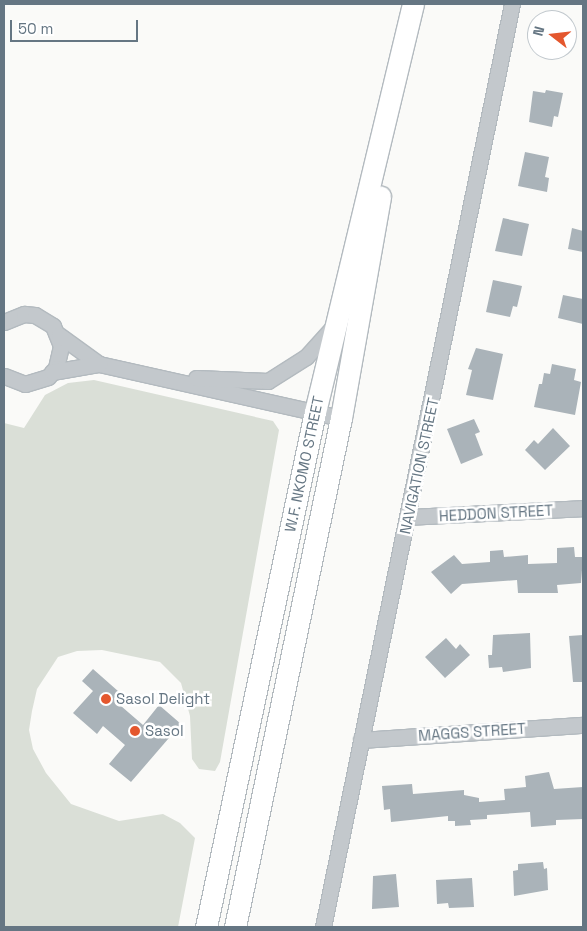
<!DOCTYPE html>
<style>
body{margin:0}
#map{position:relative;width:587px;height:931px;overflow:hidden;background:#fafaf8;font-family:"Space Grotesk",sans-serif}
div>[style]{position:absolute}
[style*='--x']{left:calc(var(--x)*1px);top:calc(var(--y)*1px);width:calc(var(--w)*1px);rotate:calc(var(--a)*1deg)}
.green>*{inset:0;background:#dadfd7}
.building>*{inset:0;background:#aab3b9}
.roads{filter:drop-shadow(1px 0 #b3babf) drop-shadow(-1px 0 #b3babf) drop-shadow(0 1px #b3babf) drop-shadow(0 -1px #b3babf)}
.street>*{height:15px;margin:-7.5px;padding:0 7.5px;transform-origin:7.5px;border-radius:7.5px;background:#c3c8cc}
.secondary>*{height:21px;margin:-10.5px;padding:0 10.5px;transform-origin:10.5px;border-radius:10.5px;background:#fff}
.dots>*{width:14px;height:14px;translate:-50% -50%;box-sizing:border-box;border:2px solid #fff;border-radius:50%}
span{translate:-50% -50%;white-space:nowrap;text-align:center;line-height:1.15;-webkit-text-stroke:5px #fff;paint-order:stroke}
.street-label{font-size:15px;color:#657683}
.poi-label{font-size:15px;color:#657683}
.left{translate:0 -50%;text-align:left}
.frame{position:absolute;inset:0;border:5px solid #657683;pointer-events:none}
.north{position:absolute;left:527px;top:10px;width:50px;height:50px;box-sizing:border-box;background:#fff;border:1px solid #c1c8cd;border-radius:50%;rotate:286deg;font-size:14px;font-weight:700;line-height:20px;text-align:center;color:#657683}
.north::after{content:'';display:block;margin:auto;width:18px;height:22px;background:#e4572e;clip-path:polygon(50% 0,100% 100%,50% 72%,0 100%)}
.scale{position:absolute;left:10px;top:20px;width:128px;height:22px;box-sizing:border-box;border:2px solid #657683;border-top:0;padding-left:6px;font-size:15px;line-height:18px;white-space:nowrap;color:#657683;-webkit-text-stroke:4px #fff;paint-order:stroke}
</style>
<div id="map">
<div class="green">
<div style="clip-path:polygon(94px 380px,273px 421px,279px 430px,220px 762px,215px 771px,199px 769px,192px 759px,190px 716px,181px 683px,160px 662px,102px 650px,77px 651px,58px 657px,37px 689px,32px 711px,29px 730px,33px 749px,46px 773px,71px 804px,119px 821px,163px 814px,180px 823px,195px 838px,178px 927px,4px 927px,4px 423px,24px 428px,45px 395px,68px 383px)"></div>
</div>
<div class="building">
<div style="clip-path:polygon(546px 90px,563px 93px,558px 117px,554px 116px,552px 127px,529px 122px,533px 91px,545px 93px)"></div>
<div style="clip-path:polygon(525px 152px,549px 157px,545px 177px,549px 178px,547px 192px,518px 186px)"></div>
<div style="clip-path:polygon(503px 218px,529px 224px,522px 256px,495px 251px)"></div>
<div style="clip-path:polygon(572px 228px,583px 231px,583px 252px,568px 249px)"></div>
<div style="clip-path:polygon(493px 280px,522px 286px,517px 307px,513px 306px,510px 317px,486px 312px)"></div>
<div style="clip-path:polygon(563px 295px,583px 299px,583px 324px,558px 318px)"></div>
<div style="clip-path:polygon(476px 348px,503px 354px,493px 400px,466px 395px,472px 370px,468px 369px)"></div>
<div style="clip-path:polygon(552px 364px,576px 369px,574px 380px,581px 382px,575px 415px,534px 407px,539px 384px,542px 384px,544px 373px,550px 374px)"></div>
<div style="clip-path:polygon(474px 419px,480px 432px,475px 434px,483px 455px,461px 464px,447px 429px)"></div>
<div style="clip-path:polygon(553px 428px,570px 446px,545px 470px,525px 450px,534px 440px,538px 444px)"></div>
<div style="clip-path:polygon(574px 547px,575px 557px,583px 557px,581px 583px,557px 585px,558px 593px,518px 593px,517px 580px,462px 584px,451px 594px,431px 572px,454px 555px,462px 564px,490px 562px,490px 551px,503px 550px,504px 557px,528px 555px,528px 564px,557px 563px,557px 548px)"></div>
<div style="clip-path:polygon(530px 633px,531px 668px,503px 672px,502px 667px,489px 668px,488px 655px,492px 655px,493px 635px)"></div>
<div style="clip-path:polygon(583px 635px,583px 682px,573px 682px,569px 636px)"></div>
<div style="clip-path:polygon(446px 638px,456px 649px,460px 644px,470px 655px,445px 678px,425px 657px)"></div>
<div style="clip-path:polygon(93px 669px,127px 699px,121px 706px,143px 725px,159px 705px,181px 724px,131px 782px,109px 764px,125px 745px,103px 726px,97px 734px,73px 713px,93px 691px,82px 681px)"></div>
<div style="clip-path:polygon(549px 772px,554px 789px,583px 787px,583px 819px,556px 820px,556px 825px,531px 827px,530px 812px,487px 815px,487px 819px,470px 820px,471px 825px,455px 826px,455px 821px,448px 821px,448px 816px,391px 822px,390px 809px,384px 810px,382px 786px,412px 784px,413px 794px,464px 790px,464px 795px,479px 798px,479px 802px,505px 800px,504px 789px,526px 787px,525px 776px)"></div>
<div style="clip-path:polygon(543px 862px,544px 869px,547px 868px,548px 890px,514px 896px,513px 871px,518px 870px,518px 864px)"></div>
<div style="clip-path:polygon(396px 874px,399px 907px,372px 909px,373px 876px)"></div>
<div style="clip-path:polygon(472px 878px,474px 907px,449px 908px,448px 903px,437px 904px,436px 880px)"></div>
</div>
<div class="roads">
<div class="street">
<div style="--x:4;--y:322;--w:22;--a:-22"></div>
<div style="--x:24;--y:314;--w:11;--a:5"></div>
<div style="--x:35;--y:315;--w:21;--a:31"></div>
<div style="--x:53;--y:326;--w:22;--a:68"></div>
<div style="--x:61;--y:346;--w:23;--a:103"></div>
<div style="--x:56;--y:368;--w:12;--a:132"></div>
<div style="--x:48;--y:377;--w:24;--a:163"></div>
<div style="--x:25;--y:384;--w:22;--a:-159"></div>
<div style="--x:59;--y:335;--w:49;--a:35.9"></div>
<div style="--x:99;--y:364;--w:248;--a:12.6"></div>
<div style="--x:52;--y:372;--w:48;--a:-9.7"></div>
<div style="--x:196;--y:378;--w:72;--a:2.4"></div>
<div style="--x:268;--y:381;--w:45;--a:-32.3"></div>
<div style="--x:306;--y:357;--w:42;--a:-47.9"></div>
<div style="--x:408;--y:517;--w:175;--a:-2.9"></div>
<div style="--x:361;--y:740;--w:223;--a:-3.9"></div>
<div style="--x:323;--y:927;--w:942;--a:-78.43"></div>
</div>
<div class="secondary">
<div style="--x:206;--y:927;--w:526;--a:-78.05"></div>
<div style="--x:315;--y:412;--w:420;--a:-76.5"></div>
<div style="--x:235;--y:927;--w:520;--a:-78.24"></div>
<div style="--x:341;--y:418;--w:225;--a:-80"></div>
</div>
</div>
<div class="dots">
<div style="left:106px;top:699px;background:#e4572e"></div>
<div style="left:135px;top:731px;background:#e4572e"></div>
</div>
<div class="street-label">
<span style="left:304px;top:464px;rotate:-78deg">W.F. NKOMO STREET</span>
<span style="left:419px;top:466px;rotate:-78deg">NAVIGATION STREET</span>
<span style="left:496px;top:513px;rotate:-3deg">HEDDON STREET</span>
<span style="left:472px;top:732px;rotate:-4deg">MAGGS STREET</span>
</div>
<div class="poi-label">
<span class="left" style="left:116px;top:699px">Sasol Delight</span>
<span class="left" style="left:145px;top:731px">Sasol</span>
</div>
<div class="frame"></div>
<div class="north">N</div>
<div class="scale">50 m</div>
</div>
